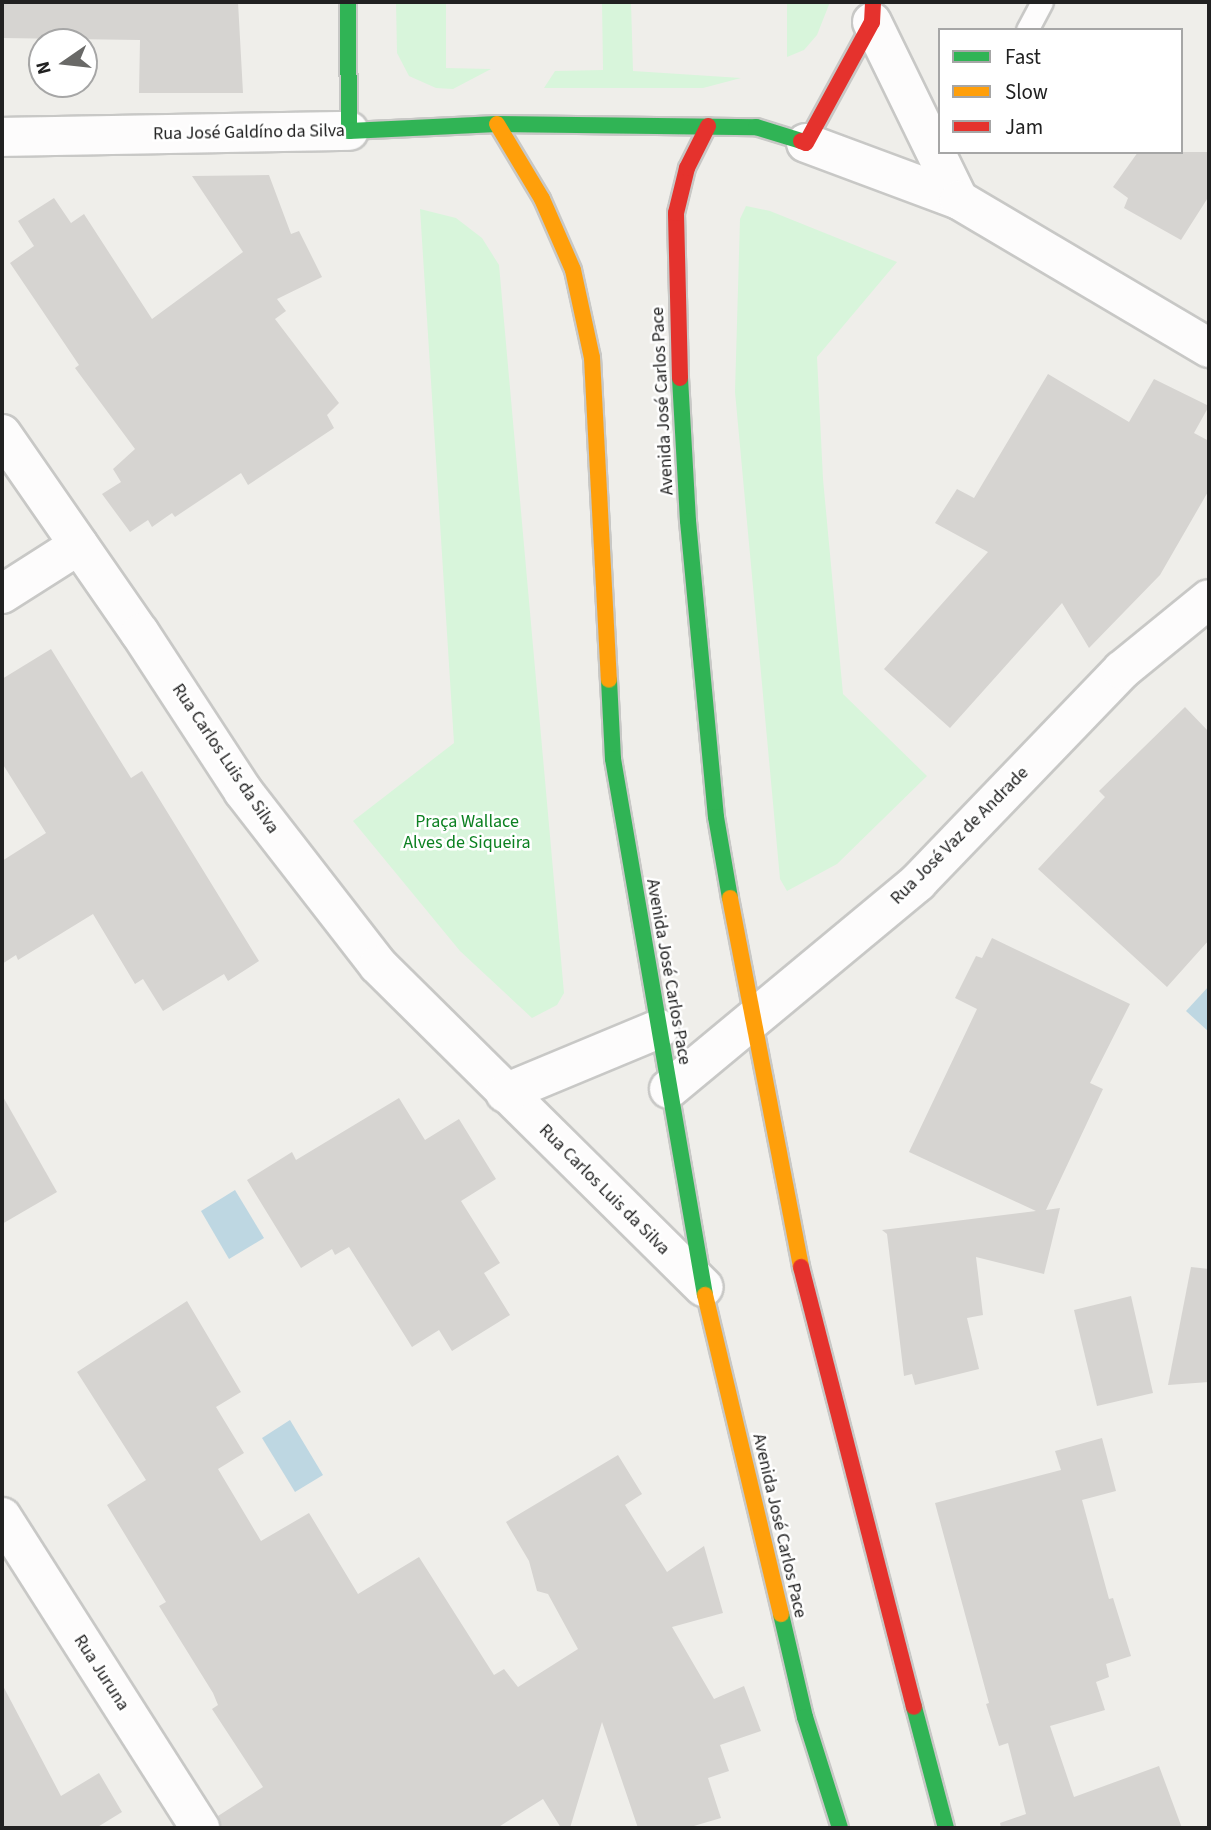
<!DOCTYPE html>
<meta charset="utf-8">
<style>
body{margin:0}
#map{position:relative;width:1211px;height:1830px;overflow:hidden;background:#efeeea;font-family:"Source Sans 3",sans-serif}
div>[style]{position:absolute}
[style*='--x']{left:calc(var(--x)*1px);top:calc(var(--y)*1px);width:calc(var(--w)*1px);rotate:calc(var(--a)*1deg)}
.park>*{inset:0;background:#d8f5db}
.water>*{inset:0;background:#bed7e2}
.building>*{inset:0;background:#d6d4d1}
.roads{filter:drop-shadow(2px 0 #c8c8c6) drop-shadow(-2px 0 #c8c8c6) drop-shadow(0 2px #c8c8c6) drop-shadow(0 -2px #c8c8c6)}
.lane>*{height:21px;margin:-10.5px;padding:0 10.5px;transform-origin:10.5px;border-radius:10.5px;background:#fdfcfc}
.street>*{height:38px;margin:-19px;padding:0 19px;transform-origin:19px;border-radius:19px;background:#fdfcfc}
.fast>*{height:16px;margin:-8px;padding:0 8px;transform-origin:8px;border-radius:8px;background:#30b455}
.slow>*{height:16px;margin:-8px;padding:0 8px;transform-origin:8px;border-radius:8px;background:#ff9f0a}
.jam>*{height:16px;margin:-8px;padding:0 8px;transform-origin:8px;border-radius:8px;background:#e5322d}
span{translate:-50% -50%;white-space:nowrap;text-align:center;line-height:1.15;-webkit-text-stroke:5px #fff;paint-order:stroke}
.street-label{font-size:18px;color:#212121}
.park-label{font-size:18px;color:#0c8121}
.frame{position:absolute;inset:0;border:4px solid #212121;pointer-events:none}
.legend{position:absolute;left:938px;top:28px;width:245px;height:126px;box-sizing:border-box;background:#fff;border:2px solid #a6a6a6;margin:0;padding:9px 12px;list-style:none;font-size:21px;color:#212121}
.legend li{display:flex;align-items:center;gap:14px;height:35px}
.legend b{width:35px;border:2px solid #a6a6a6}
.north{position:absolute;left:28px;top:28px;width:70px;height:70px;box-sizing:border-box;background:#fff;border:2px solid #a6a6a6;border-radius:50%;rotate:256deg;font-size:19px;font-weight:700;line-height:28px;text-align:center;color:#212121}
.north::after{content:'';display:block;margin:auto;width:24px;height:32px;background:#696967;clip-path:polygon(50% 0,100% 100%,50% 72%,0 100%)}
</style>
<div id="map">
<div class="park">
<div style="clip-path:polygon(396px 2px,446px 2px,446px 68px,491px 69px,453px 89px,436px 88px,409px 76px,397px 53px)"></div>
<div style="clip-path:polygon(602px 2px,631px 2px,633px 71px,741px 78px,703px 88px,544px 88px,555px 71px,603px 70px)"></div>
<div style="clip-path:polygon(787px 2px,830px 2px,817px 35px,804px 50px,787px 57px)"></div>
<div style="clip-path:polygon(746px 206px,770px 211px,897px 262px,817px 357px,823px 479px,843px 694px,927px 776px,837px 864px,787px 891px,780px 879px,735px 392px,740px 219px)"></div>
<div style="clip-path:polygon(420px 209px,456px 218px,482px 238px,499px 265px,564px 993px,557px 1005px,532px 1018px,460px 951px,353px 821px,454px 743px)"></div>
</div>
<div class="water">
<div style="clip-path:polygon(1209px 986px,1209px 1032px,1186px 1011px)"></div>
<div style="clip-path:polygon(235px 1190px,264px 1238px,229px 1259px,201px 1211px)"></div>
<div style="clip-path:polygon(290px 1420px,323px 1475px,295px 1492px,262px 1438px)"></div>
</div>
<div class="building">
<div style="clip-path:polygon(2px 2px,238px 2px,243px 93px,139px 93px,140px 40px,2px 38px)"></div>
<div style="clip-path:polygon(1138px 152px,1209px 152px,1209px 196px,1181px 240px,1124px 208px,1128px 198px,1113px 187px)"></div>
<div style="clip-path:polygon(269px 175px,291px 234px,299px 231px,322px 277px,277px 299px,286px 311px,275px 319px,339px 403px,327px 415px,334px 428px,248px 485px,241px 473px,175px 517px,172px 513px,152px 527px,148px 520px,130px 532px,102px 494px,121px 482px,113px 469px,135px 449px,75px 368px,79px 365px,10px 263px,34px 246px,18px 221px,54px 198px,71px 223px,84px 214px,152px 319px,243px 252px,192px 176px)"></div>
<div style="clip-path:polygon(1048px 374px,1129px 422px,1154px 379px,1209px 406px,1194px 433px,1209px 441px,1209px 490px,1160px 575px,1089px 648px,1062px 603px,950px 728px,884px 669px,988px 552px,935px 523px,957px 489px,974px 498px)"></div>
<div style="clip-path:polygon(51px 649px,131px 778px,142px 771px,259px 961px,228px 981px,224px 974px,163px 1011px,143px 979px,135px 984px,93px 914px,18px 960px,16px 955px,2px 964px,2px 861px,46px 833px,2px 763px,2px 679px)"></div>
<div style="clip-path:polygon(1185px 707px,1209px 732px,1209px 940px,1167px 987px,1038px 869px,1105px 797px,1099px 791px)"></div>
<div style="clip-path:polygon(992px 938px,1130px 1004px,1090px 1083px,1103px 1089px,1046px 1210px,1060px 1208px,1044px 1274px,976px 1257px,983px 1315px,967px 1318px,979px 1369px,915px 1385px,912px 1374px,904px 1376px,887px 1234px,882px 1230px,1036px 1211px,909px 1152px,977px 1009px,955px 998px,976px 956px,982px 958px)"></div>
<div style="clip-path:polygon(2px 1095px,57px 1192px,2px 1224px)"></div>
<div style="clip-path:polygon(399px 1098px,425px 1140px,459px 1119px,496px 1179px,461px 1201px,500px 1263px,484px 1273px,510px 1315px,452px 1351px,439px 1330px,412px 1347px,349px 1247px,335px 1255px,332px 1249px,301px 1268px,247px 1180px,292px 1152px,296px 1160px)"></div>
<div style="clip-path:polygon(1191px 1267px,1209px 1269px,1209px 1382px,1168px 1385px)"></div>
<div style="clip-path:polygon(1131px 1296px,1153px 1393px,1097px 1406px,1074px 1310px)"></div>
<div style="clip-path:polygon(187px 1301px,241px 1392px,216px 1407px,244px 1453px,218px 1469px,261px 1541px,309px 1513px,358px 1594px,419px 1557px,494px 1675px,504px 1669px,518px 1687px,578px 1649px,548px 1594px,537px 1591px,529px 1561px,506px 1522px,618px 1455px,642px 1494px,625px 1505px,667px 1572px,704px 1546px,723px 1613px,672px 1627px,714px 1699px,744px 1686px,761px 1731px,720px 1745px,729px 1771px,708px 1778px,721px 1818px,687px 1828px,638px 1828px,602px 1722px,570px 1828px,561px 1828px,543px 1799px,497px 1828px,222px 1828px,218px 1816px,263px 1787px,212px 1709px,218px 1705px,213px 1693px,159px 1606px,166px 1602px,107px 1505px,146px 1480px,77px 1372px)"></div>
<div style="clip-path:polygon(1102px 1438px,1116px 1491px,1082px 1500px,1109px 1599px,1113px 1598px,1131px 1656px,1106px 1664px,1109px 1677px,1096px 1682px,1105px 1710px,1050px 1726px,1074px 1797px,1159px 1766px,1182px 1828px,1001px 1828px,1000px 1823px,1026px 1814px,1008px 1743px,999px 1746px,986px 1704px,989px 1703px,935px 1503px,1061px 1470px,1055px 1451px)"></div>
<div style="clip-path:polygon(2px 1684px,61px 1796px,99px 1773px,122px 1812px,96px 1828px,2px 1828px)"></div>
</div>
<div class="roads">
<div class="lane">
<div style="--x:1027;--y:30;--w:32;--a:-62"></div>
</div>
<div class="street">
<div style="--x:872;--y:22;--w:198;--a:64"></div>
<div style="--x:2;--y:137;--w:347;--a:-1"></div>
<div style="--x:806;--y:143;--w:163;--a:20.4"></div>
<div style="--x:959;--y:200;--w:291;--a:30.6"></div>
<div style="--x:2;--y:434;--w:242;--a:55.3"></div>
<div style="--x:140;--y:633;--w:189;--a:56.9"></div>
<div style="--x:243;--y:791;--w:220;--a:52.2"></div>
<div style="--x:378;--y:965;--w:458;--a:44.7"></div>
<div style="--x:2;--y:594;--w:91;--a:-32.5"></div>
<div style="--x:669;--y:1089;--w:324;--a:-39.7"></div>
<div style="--x:918;--y:882;--w:294;--a:-46.1"></div>
<div style="--x:1122;--y:670;--w:112;--a:-39.2"></div>
<div style="--x:505;--y:1093;--w:167;--a:-22.6"></div>
<div style="--x:2;--y:1517;--w:369;--a:57.5"></div>
</div>
<div class="fast">
<div style="--x:348;--y:2;--w:129;--a:89.6"></div>
<div style="--x:349;--y:131;--w:148;--a:-2.7"></div>
<div style="--x:497;--y:124;--w:259;--a:0.7"></div>
<div style="--x:756;--y:127;--w:47;--a:17.3"></div>
<div style="--x:680;--y:378;--w:143;--a:86.8"></div>
<div style="--x:688;--y:521;--w:297;--a:84.6"></div>
<div style="--x:716;--y:817;--w:82;--a:80.2"></div>
<div style="--x:609;--y:680;--w:79;--a:87.1"></div>
<div style="--x:613;--y:759;--w:544;--a:80.26"></div>
<div style="--x:781;--y:1614;--w:106;--a:76.9"></div>
<div style="--x:805;--y:1717;--w:116;--a:72.5"></div>
<div style="--x:914;--y:1707;--w:125;--a:75.2"></div>
</div>
<div class="slow">
<div style="--x:497;--y:124;--w:87;--a:59"></div>
<div style="--x:542;--y:199;--w:77;--a:66.4"></div>
<div style="--x:573;--y:270;--w:90;--a:77.8"></div>
<div style="--x:592;--y:358;--w:322;--a:87"></div>
<div style="--x:730;--y:898;--w:376;--a:79.1"></div>
<div style="--x:705;--y:1295;--w:328;--a:76.6"></div>
</div>
<div class="jam">
<div style="--x:801;--y:141;--w:5;--a:22"></div>
<div style="--x:806;--y:143;--w:138;--a:-61.4"></div>
<div style="--x:872;--y:22;--w:20;--a:-87"></div>
<div style="--x:680;--y:378;--w:165;--a:-91.4"></div>
<div style="--x:676;--y:213;--w:46;--a:-76.3"></div>
<div style="--x:687;--y:168;--w:47;--a:-63.4"></div>
<div style="--x:801;--y:1267;--w:454;--a:75.6"></div>
</div>
</div>
<div class="street-label">
<span style="left:249px;top:133px;rotate:-1deg">Rua José Galdíno da Silva</span>
<span style="left:663px;top:401px;rotate:-93deg">Avenida José Carlos Pace</span>
<span style="left:225px;top:759px;rotate:56deg">Rua Carlos Luis da Silva</span>
<span style="left:960px;top:836px;rotate:-45deg">Rua José Vaz de Andrade</span>
<span style="left:668px;top:972px;rotate:80deg">Avenida José Carlos Pace</span>
<span style="left:604px;top:1190px;rotate:45deg">Rua Carlos Luis da Silva</span>
<span style="left:779px;top:1526px;rotate:77deg">Avenida José Carlos Pace</span>
<span style="left:101px;top:1673px;rotate:57deg">Rua Juruna</span>
</div>
<div class="park-label">
<span style="left:467px;top:833px">Praça Wallace<br>Alves de Siqueira</span>
</div>
<div class="frame"></div>
<ul class="legend">
<li><b style="height:9px;background:#30b455"></b>Fast</li>
<li><b style="height:9px;background:#ff9f0a"></b>Slow</li>
<li><b style="height:9px;background:#e5322d"></b>Jam</li>
</ul>
<div class="north">N</div>
</div>
